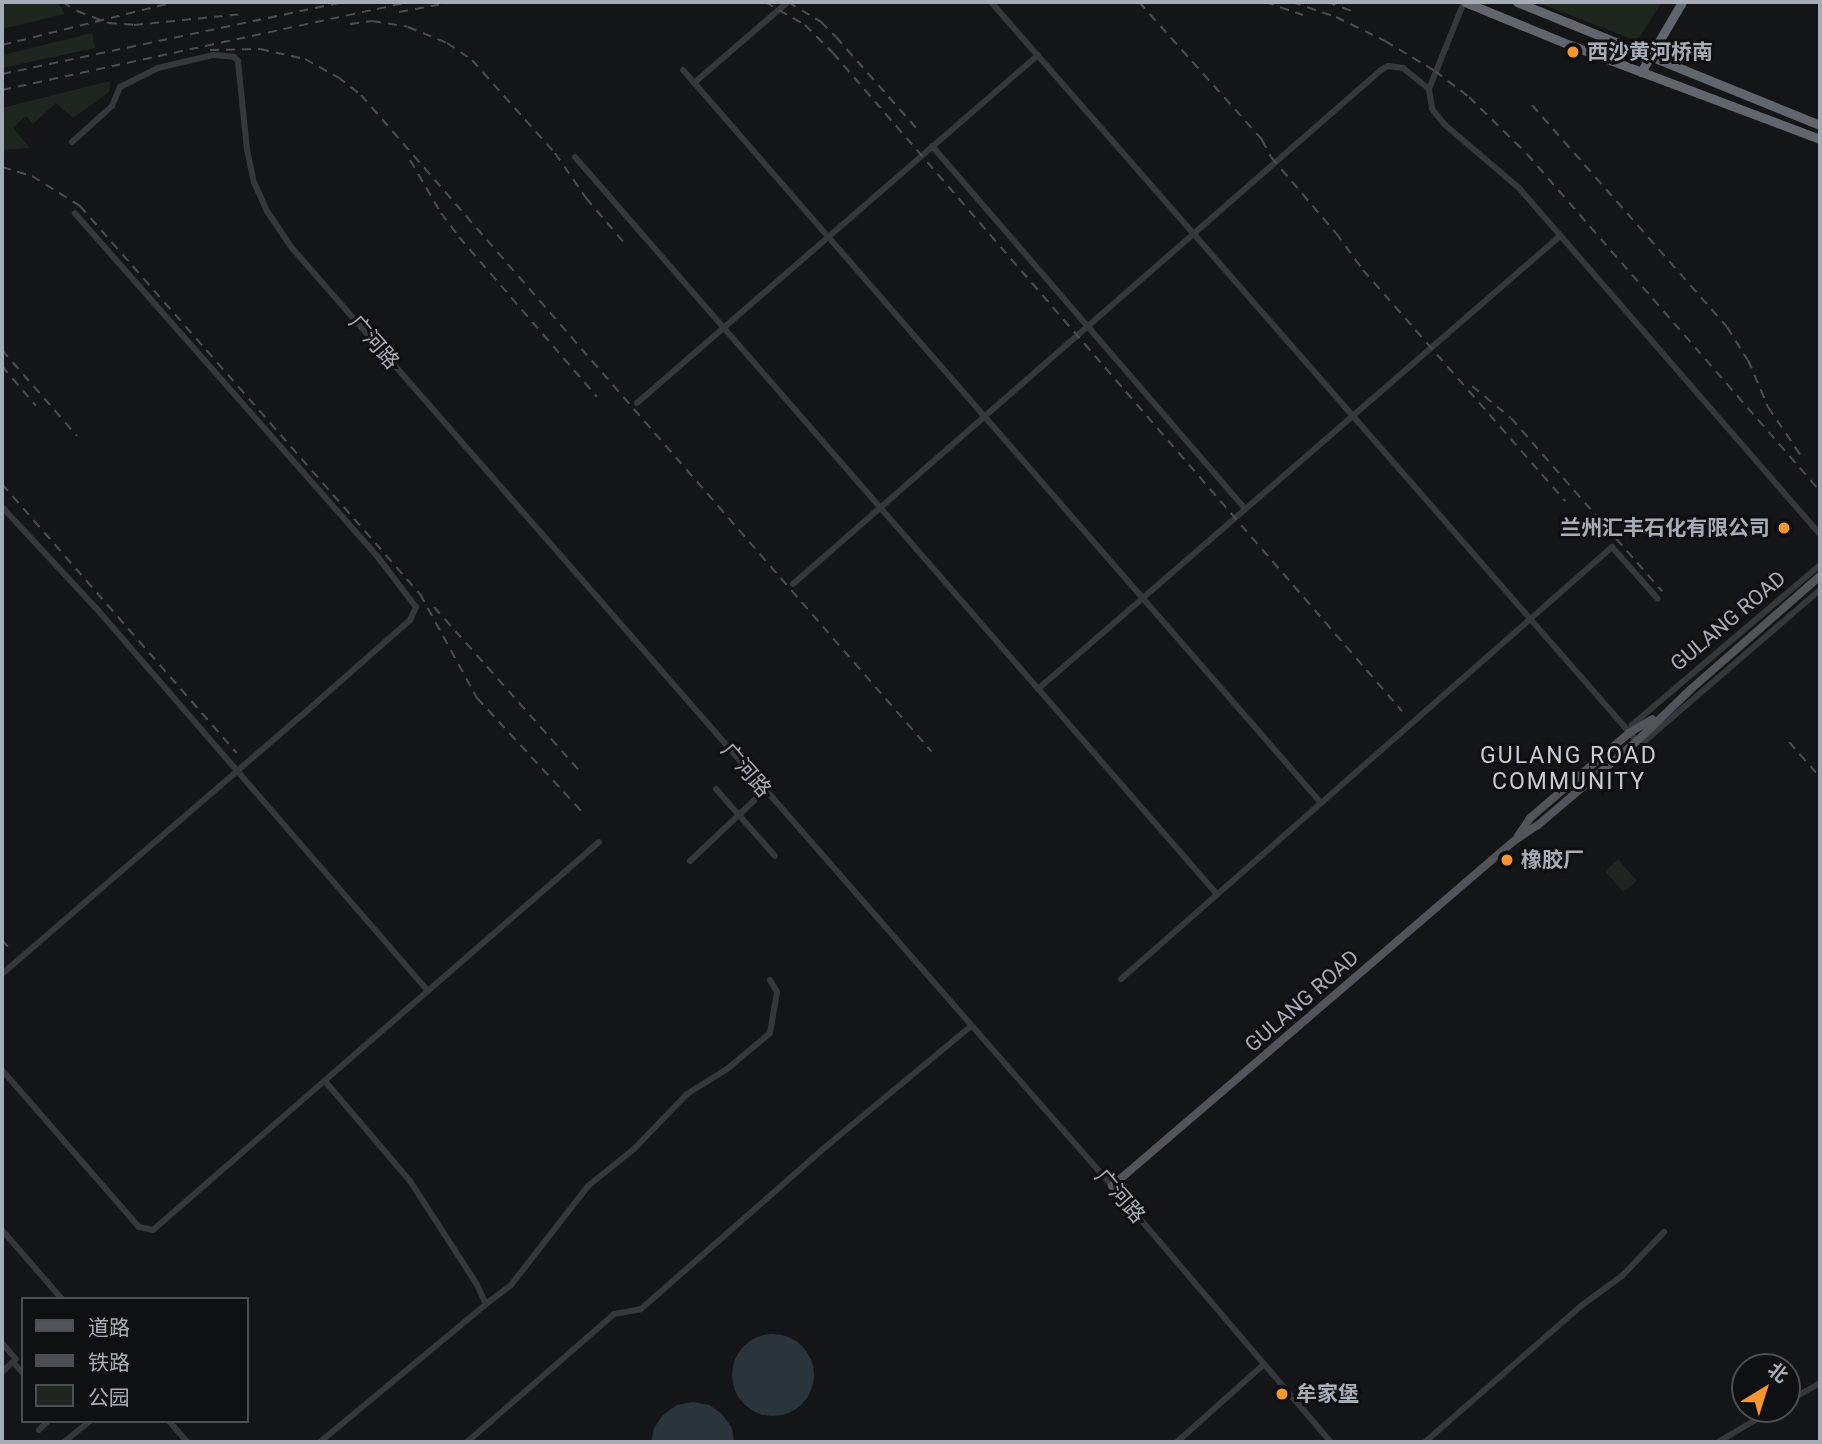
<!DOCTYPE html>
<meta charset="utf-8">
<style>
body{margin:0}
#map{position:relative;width:1822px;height:1444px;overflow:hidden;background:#141516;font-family:Roboto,"Noto Sans SC",sans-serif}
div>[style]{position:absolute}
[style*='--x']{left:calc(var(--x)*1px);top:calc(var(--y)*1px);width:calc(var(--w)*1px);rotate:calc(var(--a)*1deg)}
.green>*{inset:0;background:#1e261f}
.water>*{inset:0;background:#2a353a}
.round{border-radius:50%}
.minor>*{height:6px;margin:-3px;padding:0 3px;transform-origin:3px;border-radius:3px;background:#35373b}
.major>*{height:8px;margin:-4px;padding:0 4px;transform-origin:4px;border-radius:4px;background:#51555a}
.highway>*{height:9px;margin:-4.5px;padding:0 4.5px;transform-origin:4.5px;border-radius:4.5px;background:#61666c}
.rail>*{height:2px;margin-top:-1px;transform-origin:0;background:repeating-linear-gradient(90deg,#4a4d52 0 9px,transparent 0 16px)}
.dots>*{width:19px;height:19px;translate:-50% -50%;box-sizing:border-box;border:4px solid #0f1011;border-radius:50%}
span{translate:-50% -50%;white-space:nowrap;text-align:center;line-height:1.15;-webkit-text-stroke:6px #0f1011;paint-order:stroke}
.poi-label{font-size:21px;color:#a6adb7;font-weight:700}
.left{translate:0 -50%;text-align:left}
.right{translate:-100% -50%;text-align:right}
.street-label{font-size:21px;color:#a6adb7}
.neighbourhood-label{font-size:23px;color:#c7ccd3;letter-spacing:2px}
.frame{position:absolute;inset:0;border:4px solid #a6adb7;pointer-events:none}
.legend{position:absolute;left:21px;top:1297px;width:228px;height:126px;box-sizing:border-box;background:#0f1011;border:2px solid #4b4f53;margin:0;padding:9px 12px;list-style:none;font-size:21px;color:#a6adb7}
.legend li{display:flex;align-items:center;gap:14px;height:35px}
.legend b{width:35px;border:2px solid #4b4f53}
.north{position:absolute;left:1731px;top:1353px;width:70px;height:70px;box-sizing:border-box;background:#0f1011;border:2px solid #4b4f53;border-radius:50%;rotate:38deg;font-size:19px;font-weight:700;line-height:28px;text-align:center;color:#a6adb7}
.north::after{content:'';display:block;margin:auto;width:24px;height:32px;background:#f5962e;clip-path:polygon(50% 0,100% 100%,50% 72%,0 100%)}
</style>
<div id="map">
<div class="green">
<div style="clip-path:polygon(2px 2px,58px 2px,65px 14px,2px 29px)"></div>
<div style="clip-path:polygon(1536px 2px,1662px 2px,1637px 41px)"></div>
<div style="clip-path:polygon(92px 33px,95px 48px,2px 68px,2px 55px)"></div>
<div style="clip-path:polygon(110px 81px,109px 92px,73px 118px,56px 103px,33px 124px,26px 116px,13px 128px,30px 148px,2px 150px,2px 108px)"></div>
<div style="clip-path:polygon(1618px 859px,1637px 881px,1623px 892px,1605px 871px)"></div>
</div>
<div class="water">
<div class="round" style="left:732px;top:1334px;width:82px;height:82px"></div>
<div style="clip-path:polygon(693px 1402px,709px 1405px,722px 1414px,732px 1428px,734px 1442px,651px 1442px,654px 1428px,663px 1415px,677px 1405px)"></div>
</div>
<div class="minor">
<div style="--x:991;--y:2;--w:982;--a:48.84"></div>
<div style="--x:1637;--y:741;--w:9;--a:-6"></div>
<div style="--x:1646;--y:740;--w:230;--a:-40.8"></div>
<div style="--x:1464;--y:2;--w:94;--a:111.9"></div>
<div style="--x:1429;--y:89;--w:20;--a:81"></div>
<div style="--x:1432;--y:109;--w:19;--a:51"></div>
<div style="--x:1444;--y:124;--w:99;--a:40.5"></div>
<div style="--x:1519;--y:188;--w:459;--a:49"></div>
<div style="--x:683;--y:70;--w:972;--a:48.96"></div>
<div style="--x:694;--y:83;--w:124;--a:-40.8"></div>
<div style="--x:72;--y:142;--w:54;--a:-42"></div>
<div style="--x:112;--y:106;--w:21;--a:-67"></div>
<div style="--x:120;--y:87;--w:42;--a:-26.6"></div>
<div style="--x:158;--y:68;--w:57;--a:-13.3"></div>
<div style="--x:213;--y:55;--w:21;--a:5"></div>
<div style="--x:234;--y:57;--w:6;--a:45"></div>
<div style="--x:238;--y:61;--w:89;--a:84.2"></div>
<div style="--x:247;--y:150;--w:33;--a:78"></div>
<div style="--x:254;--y:182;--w:32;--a:66"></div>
<div style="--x:267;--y:211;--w:45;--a:56"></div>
<div style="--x:292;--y:248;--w:1246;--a:48.84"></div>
<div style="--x:1112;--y:1186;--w:337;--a:49.5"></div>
<div style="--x:932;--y:146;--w:479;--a:49.2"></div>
<div style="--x:575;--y:157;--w:976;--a:48.95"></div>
<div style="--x:637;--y:403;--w:531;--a:-40.95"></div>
<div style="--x:2;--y:507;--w:138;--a:47.1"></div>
<div style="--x:96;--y:608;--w:507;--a:49.08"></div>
<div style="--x:793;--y:584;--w:781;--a:-41.16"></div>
<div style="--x:1381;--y:70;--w:8;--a:-30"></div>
<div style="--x:1388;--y:66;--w:15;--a:8"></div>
<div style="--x:1403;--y:68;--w:33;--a:39"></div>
<div style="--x:1038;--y:689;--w:691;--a:-40.95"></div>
<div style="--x:1629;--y:733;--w:9;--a:-69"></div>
<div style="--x:1632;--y:725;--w:247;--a:-40.4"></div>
<div style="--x:716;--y:789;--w:89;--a:48.6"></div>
<div style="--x:690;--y:861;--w:102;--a:-43.4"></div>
<div style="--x:2;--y:974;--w:418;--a:-40.8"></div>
<div style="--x:318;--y:701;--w:123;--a:-41.4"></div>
<div style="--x:410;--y:620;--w:14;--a:-65"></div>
<div style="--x:416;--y:607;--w:64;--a:-127.4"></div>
<div style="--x:377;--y:556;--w:457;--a:-131.4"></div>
<div style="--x:1121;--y:979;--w:654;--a:-41.34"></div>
<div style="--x:1612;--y:547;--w:69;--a:48.5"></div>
<div style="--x:2;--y:1070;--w:208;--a:48.9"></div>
<div style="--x:139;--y:1227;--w:14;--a:12"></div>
<div style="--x:153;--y:1230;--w:591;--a:-41.02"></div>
<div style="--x:2;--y:1230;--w:91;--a:49"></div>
<div style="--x:486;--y:1304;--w:31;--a:-37"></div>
<div style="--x:511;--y:1285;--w:125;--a:-52.1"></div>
<div style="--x:588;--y:1186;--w:59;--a:-38.8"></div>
<div style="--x:634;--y:1149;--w:76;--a:-46.1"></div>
<div style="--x:687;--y:1094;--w:47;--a:-32"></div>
<div style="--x:727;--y:1069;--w:56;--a:-39.9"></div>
<div style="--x:770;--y:1033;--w:42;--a:-80.3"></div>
<div style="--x:777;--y:992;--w:14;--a:-120"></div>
<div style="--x:2;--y:1343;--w:21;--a:49"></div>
<div style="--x:16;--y:1359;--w:19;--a:137"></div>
<div style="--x:13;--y:1362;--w:15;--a:48"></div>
<div style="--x:1787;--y:1402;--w:38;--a:-30"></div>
<div style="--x:169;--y:1421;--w:28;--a:49"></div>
<div style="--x:39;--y:1430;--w:13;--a:-45"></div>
<div style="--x:64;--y:1442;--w:33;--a:-39"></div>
<div style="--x:320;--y:1442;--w:216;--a:-39.7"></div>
<div style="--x:486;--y:1304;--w:23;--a:-115"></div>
<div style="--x:476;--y:1283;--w:121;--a:-122.9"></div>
<div style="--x:410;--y:1181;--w:131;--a:-130.4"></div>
<div style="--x:467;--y:1442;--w:195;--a:-41"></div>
<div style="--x:614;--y:1314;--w:27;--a:-10"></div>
<div style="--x:641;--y:1309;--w:242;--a:-41.3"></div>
<div style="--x:823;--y:1149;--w:191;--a:-39.7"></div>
<div style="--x:1177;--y:1442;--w:115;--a:-41.8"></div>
<div style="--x:1425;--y:1442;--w:208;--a:-41.1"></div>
<div style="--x:1582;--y:1305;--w:49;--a:-35.9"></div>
<div style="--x:1622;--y:1276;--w:61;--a:-46.3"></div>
<div style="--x:1718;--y:1442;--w:65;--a:-30.5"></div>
</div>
<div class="major">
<div style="--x:1518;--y:836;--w:22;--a:-56"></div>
<div style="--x:1530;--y:818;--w:130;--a:-40.6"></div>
<div style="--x:1629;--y:733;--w:27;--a:-31"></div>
<div style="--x:1112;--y:1186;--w:530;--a:-40.64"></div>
<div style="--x:1514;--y:841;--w:29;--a:-34"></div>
<div style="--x:1538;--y:825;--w:130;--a:-40.3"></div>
<div style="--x:1637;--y:741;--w:75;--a:-43.9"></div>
<div style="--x:1691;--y:689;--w:171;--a:-41.2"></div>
</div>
<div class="highway">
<div style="--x:1465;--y:2;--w:113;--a:22.3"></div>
<div style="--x:1570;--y:45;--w:267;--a:20.6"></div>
<div style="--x:1517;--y:2;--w:327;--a:22.1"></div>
<div style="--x:1641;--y:72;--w:81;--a:-59.6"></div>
</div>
<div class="rail">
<div style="--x:62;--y:2;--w:17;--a:31"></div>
<div style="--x:77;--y:11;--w:33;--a:21"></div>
<div style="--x:108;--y:23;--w:26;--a:4"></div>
<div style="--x:134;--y:25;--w:109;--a:-5.8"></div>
<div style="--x:765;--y:2;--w:46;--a:29.9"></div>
<div style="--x:805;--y:25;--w:40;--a:45"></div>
<div style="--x:833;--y:53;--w:870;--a:49.15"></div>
<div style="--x:788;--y:2;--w:39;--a:31"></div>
<div style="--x:821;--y:22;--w:21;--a:45"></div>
<div style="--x:836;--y:37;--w:124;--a:48.6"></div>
<div style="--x:1139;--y:2;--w:192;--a:48.2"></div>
<div style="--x:1265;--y:2;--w:40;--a:18.9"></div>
<div style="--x:1292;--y:2;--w:46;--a:18.8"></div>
<div style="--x:1336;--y:17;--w:55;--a:26.1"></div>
<div style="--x:1385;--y:41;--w:58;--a:31"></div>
<div style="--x:1435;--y:71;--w:43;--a:37.4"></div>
<div style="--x:1469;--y:97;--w:81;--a:44.5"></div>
<div style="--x:1527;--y:154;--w:447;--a:49"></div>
<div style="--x:1327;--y:2;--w:29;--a:20"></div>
<div style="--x:399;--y:12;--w:55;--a:-10.5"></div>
<div style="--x:350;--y:24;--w:22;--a:-8"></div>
<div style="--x:372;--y:21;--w:36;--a:9"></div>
<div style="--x:408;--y:27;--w:42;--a:22.3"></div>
<div style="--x:447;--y:43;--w:30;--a:34"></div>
<div style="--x:472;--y:60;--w:125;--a:48.3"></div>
<div style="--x:555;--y:153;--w:55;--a:55.4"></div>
<div style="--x:586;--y:198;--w:62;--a:49.6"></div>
<div style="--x:2;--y:45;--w:178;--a:-14"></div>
<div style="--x:210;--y:50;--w:50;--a:-1.1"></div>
<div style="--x:260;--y:49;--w:46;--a:12.5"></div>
<div style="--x:305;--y:59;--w:38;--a:29"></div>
<div style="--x:338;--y:77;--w:29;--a:38"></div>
<div style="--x:361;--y:95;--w:870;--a:49.01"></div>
<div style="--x:2;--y:74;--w:349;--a:-11.9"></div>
<div style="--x:2;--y:90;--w:417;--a:-12.2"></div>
<div style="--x:1532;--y:105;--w:295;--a:48.7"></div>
<div style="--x:1727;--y:327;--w:39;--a:58"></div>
<div style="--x:1748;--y:360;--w:51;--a:66.9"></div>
<div style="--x:1768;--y:407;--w:59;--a:56"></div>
<div style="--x:1262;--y:140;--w:19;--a:62"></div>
<div style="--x:1271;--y:157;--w:100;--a:49.5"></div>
<div style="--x:1336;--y:233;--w:46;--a:53.9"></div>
<div style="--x:1363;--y:270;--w:307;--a:48.8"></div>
<div style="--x:410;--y:160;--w:61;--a:59.7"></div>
<div style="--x:441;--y:213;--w:30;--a:53"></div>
<div style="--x:459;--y:237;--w:211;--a:49.2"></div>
<div style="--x:2;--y:167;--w:31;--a:17"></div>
<div style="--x:32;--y:176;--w:57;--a:32"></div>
<div style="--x:80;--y:206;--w:516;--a:48.77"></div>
<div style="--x:420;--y:594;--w:119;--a:61.3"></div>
<div style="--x:477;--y:698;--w:156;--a:47.3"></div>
<div style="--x:2;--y:350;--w:114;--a:48.9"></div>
<div style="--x:2;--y:366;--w:52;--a:49.6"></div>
<div style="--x:1472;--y:386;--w:50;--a:39.4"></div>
<div style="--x:1511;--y:418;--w:230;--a:48.9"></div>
<div style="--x:2;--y:484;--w:357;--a:48.9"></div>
<div style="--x:434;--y:607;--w:217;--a:48.4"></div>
<div style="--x:1789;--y:742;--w:47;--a:48.5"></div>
<div style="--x:2;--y:940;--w:12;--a:48"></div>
</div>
<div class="dots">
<div style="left:1573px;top:52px;background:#f5962e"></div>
<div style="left:1784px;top:528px;background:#f5962e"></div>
<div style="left:1507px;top:860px;background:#f5962e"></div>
<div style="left:1282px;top:1394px;background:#f5962e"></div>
</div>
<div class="poi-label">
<span class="left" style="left:1587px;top:52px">西沙黄河桥南</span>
<span class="right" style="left:1770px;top:528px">兰州汇丰石化有限公司</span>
<span class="left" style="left:1521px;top:860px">橡胶厂</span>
<span class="left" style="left:1296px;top:1394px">牟家堡</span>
</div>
<div class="street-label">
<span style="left:374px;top:342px;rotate:49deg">广河路</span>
<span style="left:1728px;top:621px;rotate:-40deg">GULANG ROAD</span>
<span style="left:746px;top:770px;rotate:49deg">广河路</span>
<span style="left:1302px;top:1001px;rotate:-41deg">GULANG ROAD</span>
<span style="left:1120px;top:1196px;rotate:49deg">广河路</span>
</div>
<div class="neighbourhood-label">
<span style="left:1569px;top:769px">GULANG ROAD<br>COMMUNITY</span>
</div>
<div class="frame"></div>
<ul class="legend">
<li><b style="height:9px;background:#51555a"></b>道路</li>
<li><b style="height:9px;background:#4a4d52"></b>铁路</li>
<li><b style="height:19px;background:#1e261f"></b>公园</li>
</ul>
<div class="north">北</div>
</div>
